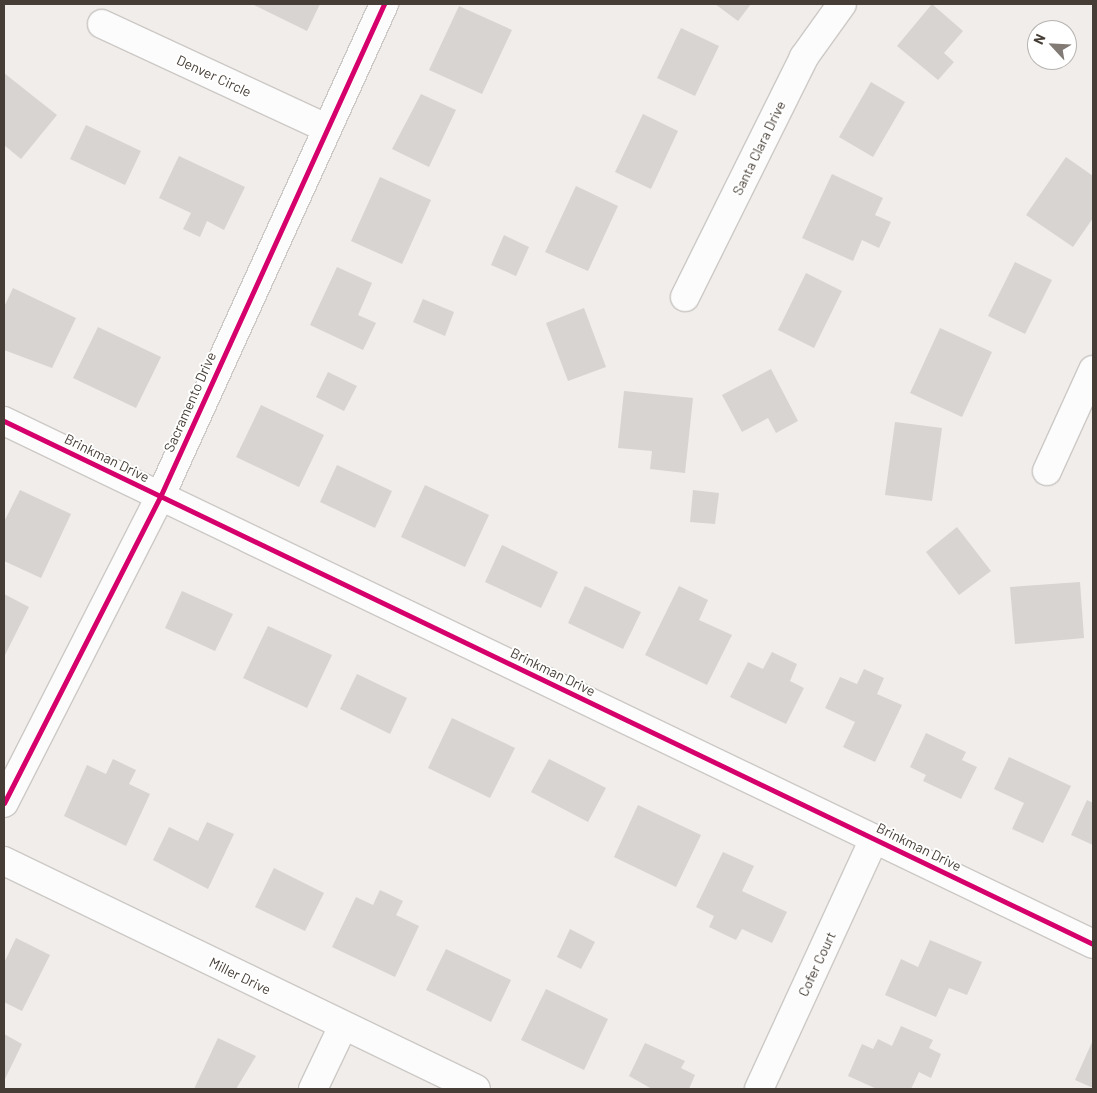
<!DOCTYPE html>
<style>
body{margin:0}
#map{position:relative;width:1097px;height:1093px;overflow:hidden;background:#f0edea;font-family:Barlow,sans-serif}
div>[style]{position:absolute}
[style*='--x']{left:calc(var(--x)*1px);top:calc(var(--y)*1px);width:calc(var(--w)*1px);rotate:calc(var(--a)*1deg)}
.building>*{inset:0;background:#d8d4d1}
.roads{filter:drop-shadow(1px 0 #ccc9c6) drop-shadow(-1px 0 #ccc9c6) drop-shadow(0 1px #ccc9c6) drop-shadow(0 -1px #ccc9c6)}
.street>*{height:28px;margin:-14px;padding:0 14px;transform-origin:14px;border-radius:14px;background:#fdfcfc}
.cycleway>*{height:5px;margin:-2.5px;padding:0 2.5px;transform-origin:2.5px;border-radius:2.5px;background:#d6006c}
span{translate:-50% -50%;white-space:nowrap;text-align:center;line-height:1.15;-webkit-text-stroke:4px #fff;paint-order:stroke}
.street-label{font-size:14px;color:#463e36}
.frame{position:absolute;inset:0;border:5px solid #463e36;pointer-events:none}
.north{position:absolute;left:1027px;top:20px;width:50px;height:50px;box-sizing:border-box;background:#fff;border:1px solid #b5b2af;border-radius:50%;rotate:295deg;font-size:14px;font-weight:700;line-height:20px;text-align:center;color:#463e36}
.north::after{content:'';display:block;margin:auto;width:18px;height:22px;background:#827b75;clip-path:polygon(50% 0,100% 100%,50% 72%,0 100%)}
</style>
<div id="map">
<div class="building">
<div style="clip-path:polygon(252px 4px,320px 4px,307px 31px)"></div>
<div style="clip-path:polygon(715px 4px,751px 4px,738px 21px)"></div>
<div style="clip-path:polygon(932px 4px,963px 31px,944px 53px,954px 62px,938px 80px,897px 46px)"></div>
<div style="clip-path:polygon(459px 6px,512px 30px,482px 94px,429px 70px)"></div>
<div style="clip-path:polygon(681px 28px,719px 46px,695px 96px,657px 78px)"></div>
<div style="clip-path:polygon(4px 73px,57px 115px,21px 159px,4px 145px)"></div>
<div style="clip-path:polygon(871px 82px,905px 102px,873px 157px,839px 137px)"></div>
<div style="clip-path:polygon(421px 94px,456px 110px,429px 167px,392px 149px)"></div>
<div style="clip-path:polygon(643px 114px,678px 131px,651px 189px,615px 172px)"></div>
<div style="clip-path:polygon(86px 125px,141px 151px,125px 185px,70px 159px)"></div>
<div style="clip-path:polygon(179px 156px,245px 187px,224px 230px,207px 221px,200px 237px,183px 229px,191px 213px,159px 198px)"></div>
<div style="clip-path:polygon(1066px 157px,1093px 176px,1093px 218px,1073px 247px,1026px 215px)"></div>
<div style="clip-path:polygon(832px 174px,883px 198px,875px 215px,891px 222px,879px 248px,862px 240px,853px 261px,802px 238px)"></div>
<div style="clip-path:polygon(380px 177px,431px 200px,402px 264px,351px 241px)"></div>
<div style="clip-path:polygon(576px 186px,618px 206px,588px 271px,545px 252px)"></div>
<div style="clip-path:polygon(504px 235px,529px 247px,516px 276px,491px 265px)"></div>
<div style="clip-path:polygon(1015px 262px,1052px 280px,1025px 334px,988px 316px)"></div>
<div style="clip-path:polygon(337px 267px,372px 283px,358px 315px,376px 323px,363px 350px,310px 325px)"></div>
<div style="clip-path:polygon(806px 273px,842px 291px,814px 348px,778px 330px)"></div>
<div style="clip-path:polygon(13px 288px,76px 318px,52px 368px,4px 350px,4px 307px)"></div>
<div style="clip-path:polygon(423px 299px,454px 312px,445px 336px,413px 322px)"></div>
<div style="clip-path:polygon(584px 308px,606px 367px,568px 381px,546px 323px)"></div>
<div style="clip-path:polygon(98px 327px,161px 357px,136px 408px,73px 378px)"></div>
<div style="clip-path:polygon(940px 328px,992px 352px,962px 417px,910px 393px)"></div>
<div style="clip-path:polygon(771px 369px,798px 421px,776px 433px,768px 418px,742px 432px,722px 395px)"></div>
<div style="clip-path:polygon(328px 372px,357px 386px,344px 411px,316px 397px)"></div>
<div style="clip-path:polygon(624px 391px,693px 398px,685px 473px,650px 469px,652px 451px,618px 448px)"></div>
<div style="clip-path:polygon(261px 405px,324px 435px,299px 487px,236px 457px)"></div>
<div style="clip-path:polygon(895px 422px,942px 428px,932px 501px,885px 495px)"></div>
<div style="clip-path:polygon(337px 465px,392px 491px,375px 528px,320px 502px)"></div>
<div style="clip-path:polygon(425px 485px,489px 515px,465px 567px,401px 537px)"></div>
<div style="clip-path:polygon(20px 490px,71px 514px,41px 578px,4px 561px,4px 522px)"></div>
<div style="clip-path:polygon(693px 490px,719px 493px,715px 524px,690px 522px)"></div>
<div style="clip-path:polygon(957px 527px,991px 571px,959px 595px,926px 552px)"></div>
<div style="clip-path:polygon(502px 545px,558px 572px,541px 608px,485px 582px)"></div>
<div style="clip-path:polygon(1080px 582px,1084px 638px,1015px 644px,1010px 587px)"></div>
<div style="clip-path:polygon(585px 586px,641px 612px,623px 649px,568px 623px)"></div>
<div style="clip-path:polygon(679px 586px,708px 600px,699px 620px,732px 635px,707px 685px,645px 655px)"></div>
<div style="clip-path:polygon(182px 591px,233px 614px,215px 651px,165px 628px)"></div>
<div style="clip-path:polygon(4px 594px,29px 607px,4px 657px)"></div>
<div style="clip-path:polygon(268px 626px,332px 655px,307px 708px,243px 678px)"></div>
<div style="clip-path:polygon(772px 652px,797px 664px,790px 681px,804px 688px,786px 724px,730px 697px,748px 662px,763px 669px)"></div>
<div style="clip-path:polygon(864px 669px,884px 678px,877px 694px,902px 705px,875px 762px,843px 747px,855px 722px,825px 708px,840px 677px,857px 684px)"></div>
<div style="clip-path:polygon(357px 674px,407px 698px,390px 734px,340px 709px)"></div>
<div style="clip-path:polygon(452px 718px,515px 748px,490px 798px,428px 768px)"></div>
<div style="clip-path:polygon(926px 733px,966px 752px,962px 760px,977px 767px,961px 799px,923px 781px,926px 775px,910px 767px)"></div>
<div style="clip-path:polygon(1009px 757px,1071px 786px,1043px 843px,1012px 829px,1024px 803px,994px 789px)"></div>
<div style="clip-path:polygon(113px 759px,136px 770px,129px 784px,150px 794px,126px 846px,64px 816px,87px 765px,106px 774px)"></div>
<div style="clip-path:polygon(549px 759px,606px 788px,588px 822px,531px 792px)"></div>
<div style="clip-path:polygon(1087px 800px,1093px 803px,1093px 845px,1071px 835px)"></div>
<div style="clip-path:polygon(638px 805px,701px 835px,676px 887px,614px 857px)"></div>
<div style="clip-path:polygon(207px 822px,234px 834px,208px 889px,153px 860px,169px 827px,198px 841px)"></div>
<div style="clip-path:polygon(723px 852px,754px 866px,742px 891px,787px 912px,772px 943px,742px 929px,736px 940px,709px 927px,714px 916px,696px 907px)"></div>
<div style="clip-path:polygon(274px 868px,324px 893px,305px 931px,255px 907px)"></div>
<div style="clip-path:polygon(380px 890px,403px 901px,396px 915px,419px 926px,395px 977px,332px 947px,356px 897px,373px 905px)"></div>
<div style="clip-path:polygon(570px 929px,595px 942px,581px 969px,557px 957px)"></div>
<div style="clip-path:polygon(16px 938px,50px 955px,22px 1011px,4px 1002px,4px 963px)"></div>
<div style="clip-path:polygon(930px 940px,982px 962px,967px 995px,949px 988px,936px 1017px,885px 995px,901px 959px,918px 967px)"></div>
<div style="clip-path:polygon(446px 949px,511px 980px,491px 1022px,426px 990px)"></div>
<div style="clip-path:polygon(546px 989px,608px 1019px,584px 1070px,521px 1040px)"></div>
<div style="clip-path:polygon(901px 1026px,933px 1040px,929px 1048px,941px 1054px,931px 1078px,919px 1072px,911px 1089px,877px 1089px,848px 1076px,862px 1044px,873px 1049px,878px 1039px,892px 1046px)"></div>
<div style="clip-path:polygon(4px 1034px,22px 1044px,4px 1081px)"></div>
<div style="clip-path:polygon(218px 1038px,256px 1056px,236px 1089px,194px 1089px)"></div>
<div style="clip-path:polygon(1093px 1040px,1093px 1088px,1075px 1080px)"></div>
<div style="clip-path:polygon(645px 1043px,685px 1061px,681px 1068px,695px 1075px,689px 1089px,652px 1089px,629px 1076px)"></div>
</div>
<div class="roads">
<div class="street">
<div style="--x:102;--y:24;--w:247;--a:24.9"></div>
<div style="--x:685;--y:297;--w:268;--a:-63.6"></div>
<div style="--x:804;--y:57;--w:65;--a:-54.4"></div>
<div style="--x:4;--y:421;--w:1208;--a:25.65"></div>
<div style="--x:1047;--y:471;--w:111;--a:-65.5"></div>
<div style="--x:4;--y:803;--w:343;--a:-63"></div>
<div style="--x:160;--y:497;--w:542;--a:-65.56"></div>
<div style="--x:4;--y:861;--w:524;--a:25.78"></div>
<div style="--x:313;--y:1089;--w:70;--a:-64.5"></div>
<div style="--x:759;--y:1089;--w:275;--a:-65.3"></div>
</div>
</div>
<div class="cycleway">
<div style="--x:4;--y:421;--w:1208;--a:25.65"></div>
<div style="--x:4;--y:803;--w:343;--a:-63"></div>
<div style="--x:160;--y:497;--w:542;--a:-65.56"></div>
</div>
<div class="street-label">
<span style="left:214px;top:76px;rotate:25deg">Denver Circle</span>
<span style="left:759px;top:148px;rotate:-64deg">Santa Clara Drive</span>
<span style="left:190px;top:402px;rotate:-66deg">Sacramento Drive</span>
<span style="left:107px;top:458px;rotate:26deg">Brinkman Drive</span>
<span style="left:553px;top:672px;rotate:26deg">Brinkman Drive</span>
<span style="left:919px;top:847px;rotate:26deg">Brinkman Drive</span>
<span style="left:817px;top:964px;rotate:-65deg">Cofer Court</span>
<span style="left:240px;top:976px;rotate:26deg">Miller Drive</span>
</div>
<div class="frame"></div>
<div class="north">N</div>
</div>
